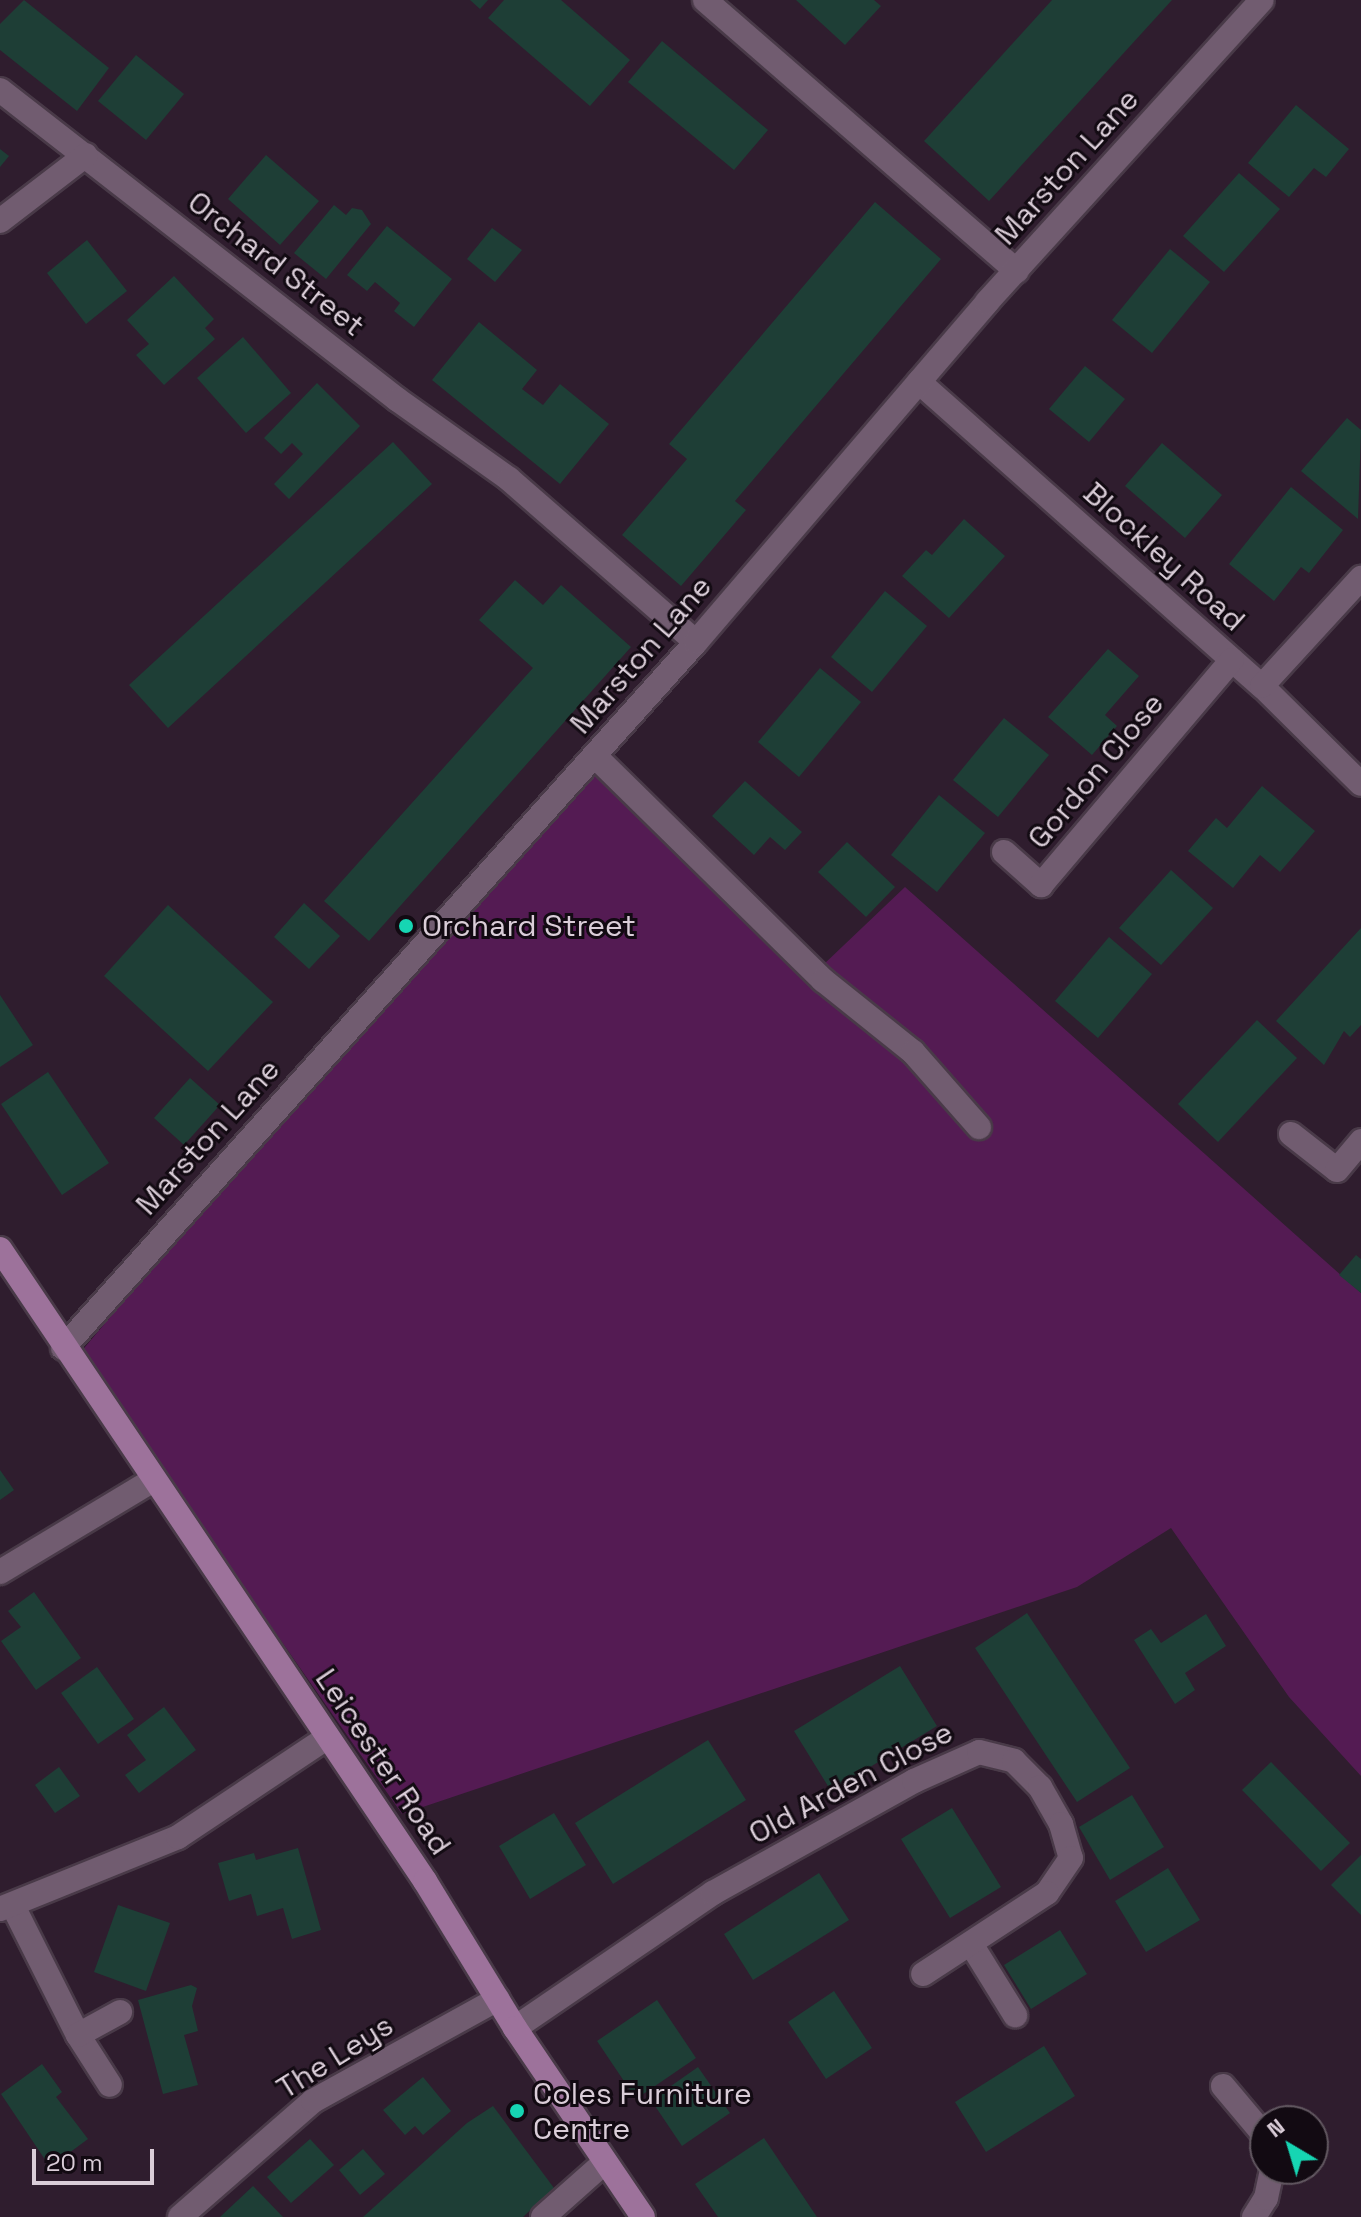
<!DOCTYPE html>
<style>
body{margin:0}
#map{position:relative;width:1361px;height:2217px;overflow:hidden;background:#2f1d2e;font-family:"Space Grotesk",sans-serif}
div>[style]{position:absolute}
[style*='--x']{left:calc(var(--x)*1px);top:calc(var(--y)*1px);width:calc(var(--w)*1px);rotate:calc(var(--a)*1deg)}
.green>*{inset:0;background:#541b53}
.building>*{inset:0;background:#1e3e36}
.roads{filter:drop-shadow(2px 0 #493a48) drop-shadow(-2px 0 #493a48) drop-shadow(0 2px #493a48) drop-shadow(0 -2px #493a48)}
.minor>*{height:24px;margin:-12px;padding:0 12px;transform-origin:12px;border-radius:12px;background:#715c70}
.major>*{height:24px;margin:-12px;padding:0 12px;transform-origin:12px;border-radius:12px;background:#9d729b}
.dots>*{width:22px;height:22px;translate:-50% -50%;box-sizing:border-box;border:4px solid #120a12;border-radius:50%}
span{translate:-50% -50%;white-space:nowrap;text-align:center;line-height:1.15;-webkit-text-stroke:6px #120a12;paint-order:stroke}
.street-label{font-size:30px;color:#dacdd8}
.poi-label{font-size:30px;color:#dacdd8}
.left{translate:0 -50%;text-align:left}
.north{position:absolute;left:1249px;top:2105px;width:80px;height:80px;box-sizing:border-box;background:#120a12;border:2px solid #625861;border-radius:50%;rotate:322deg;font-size:22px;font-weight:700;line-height:32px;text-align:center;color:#dacdd8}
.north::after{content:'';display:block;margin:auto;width:28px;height:36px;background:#16d5b3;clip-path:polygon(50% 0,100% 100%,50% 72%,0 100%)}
.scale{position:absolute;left:32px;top:2149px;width:122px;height:36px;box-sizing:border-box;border:4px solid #dacdd8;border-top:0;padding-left:10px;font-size:24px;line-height:28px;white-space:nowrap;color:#dacdd8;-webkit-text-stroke:6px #120a12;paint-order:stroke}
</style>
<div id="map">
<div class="green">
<div style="clip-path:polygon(611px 756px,823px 965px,905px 887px,1361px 1293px,1361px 1776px,1289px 1697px,1171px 1528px,1077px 1587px,402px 1814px,80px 1353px,191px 1221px)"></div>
</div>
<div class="building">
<div style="clip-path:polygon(24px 0,109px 68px,77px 111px,0 50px,0 24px)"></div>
<div style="clip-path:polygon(470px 0,488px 0,480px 9px)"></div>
<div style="clip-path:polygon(504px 0,561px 0,630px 60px,590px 106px,488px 18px)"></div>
<div style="clip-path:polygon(796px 0,874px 0,881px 6px,845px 45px)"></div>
<div style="clip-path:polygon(1052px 0,1172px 0,989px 201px,924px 141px)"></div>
<div style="clip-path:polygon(662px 41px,768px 130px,734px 170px,628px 82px)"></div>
<div style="clip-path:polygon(136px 55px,184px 94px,146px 140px,98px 101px)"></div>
<div style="clip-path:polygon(1296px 105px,1349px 149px,1326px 177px,1314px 168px,1289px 197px,1248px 163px)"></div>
<div style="clip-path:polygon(0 149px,9px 156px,0 167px)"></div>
<div style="clip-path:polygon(266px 155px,319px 201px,280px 245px,228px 199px)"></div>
<div style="clip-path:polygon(1239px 173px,1280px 209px,1224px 272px,1183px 236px)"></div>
<div style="clip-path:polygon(875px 202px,941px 259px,735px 501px,746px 510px,681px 586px,622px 535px,687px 459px,669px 444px)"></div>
<div style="clip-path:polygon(334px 205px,346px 215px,352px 208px,362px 210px,371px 224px,326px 279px,294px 253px)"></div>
<div style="clip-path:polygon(387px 226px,452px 279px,414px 327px,394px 311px,400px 303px,375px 282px,367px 291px,347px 275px)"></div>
<div style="clip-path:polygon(492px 228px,522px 250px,495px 282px,467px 259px)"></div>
<div style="clip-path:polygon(87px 240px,127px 291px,86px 324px,47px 273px)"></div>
<div style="clip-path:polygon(1170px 249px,1210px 282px,1152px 353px,1112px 320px)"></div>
<div style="clip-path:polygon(174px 276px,214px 319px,205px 328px,215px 339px,164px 385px,136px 355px,149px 344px,127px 320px)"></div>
<div style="clip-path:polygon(479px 322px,537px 370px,522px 389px,543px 405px,560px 384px,609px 424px,560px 484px,432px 380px)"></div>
<div style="clip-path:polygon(243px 337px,291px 393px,246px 433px,197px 378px)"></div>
<div style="clip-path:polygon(1085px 366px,1125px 399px,1089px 442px,1049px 409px)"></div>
<div style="clip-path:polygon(317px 383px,360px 426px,289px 499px,274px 484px,303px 454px,292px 443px,281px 454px,264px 438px)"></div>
<div style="clip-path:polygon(1347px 418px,1361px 430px,1358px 519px,1301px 471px)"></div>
<div style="clip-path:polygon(393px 442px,432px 484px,168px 728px,129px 685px)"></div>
<div style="clip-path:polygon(1162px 443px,1222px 495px,1185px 538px,1125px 486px)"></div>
<div style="clip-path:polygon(1291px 487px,1343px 530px,1309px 573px,1301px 567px,1274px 601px,1229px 564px)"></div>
<div style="clip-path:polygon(964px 519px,1005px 556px,949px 618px,902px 576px,926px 550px,932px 555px)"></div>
<div style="clip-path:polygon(515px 580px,543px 605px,561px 585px,631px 647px,369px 941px,324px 901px,533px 668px,479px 620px)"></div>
<div style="clip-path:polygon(885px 591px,927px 626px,872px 692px,831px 657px)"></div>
<div style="clip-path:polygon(1108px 649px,1139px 676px,1105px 715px,1117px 726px,1092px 755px,1048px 717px)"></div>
<div style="clip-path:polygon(820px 668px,861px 702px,799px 777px,758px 742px)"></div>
<div style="clip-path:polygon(1004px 718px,1049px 755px,998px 817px,953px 780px)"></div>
<div style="clip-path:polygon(745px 781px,802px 832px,785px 850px,770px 837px,754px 855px,712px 816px)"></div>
<div style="clip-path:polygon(1262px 786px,1315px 831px,1280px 872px,1260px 855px,1233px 888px,1188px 851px,1216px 818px,1227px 828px)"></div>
<div style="clip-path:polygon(939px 795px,985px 833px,937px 892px,891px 855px)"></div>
<div style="clip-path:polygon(847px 842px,895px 887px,866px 917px,818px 872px)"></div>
<div style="clip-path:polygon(1171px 870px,1213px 908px,1161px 965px,1119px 928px)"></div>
<div style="clip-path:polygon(304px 903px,340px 936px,309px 969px,274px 937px)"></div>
<div style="clip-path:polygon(168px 905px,273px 1002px,208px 1071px,104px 976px)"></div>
<div style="clip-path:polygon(1361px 928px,1361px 1025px,1350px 1037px,1344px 1031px,1324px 1065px,1276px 1021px)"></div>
<div style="clip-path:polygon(1109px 937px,1152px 974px,1098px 1038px,1055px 1001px)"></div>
<div style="clip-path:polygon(0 995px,33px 1045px,0 1067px)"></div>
<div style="clip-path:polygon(1257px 1020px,1297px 1058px,1218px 1142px,1178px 1104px)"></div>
<div style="clip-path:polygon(48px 1072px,109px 1163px,62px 1195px,1px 1104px)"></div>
<div style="clip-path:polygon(190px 1078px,220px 1105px,184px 1145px,154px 1118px)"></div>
<div style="clip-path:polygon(1356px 1255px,1361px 1259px,1361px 1293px,1339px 1275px)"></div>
<div style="clip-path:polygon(0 1470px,14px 1490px,0 1500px)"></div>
<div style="clip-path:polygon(34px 1592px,81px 1658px,36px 1690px,1px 1641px,21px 1627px,8px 1611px)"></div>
<div style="clip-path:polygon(1027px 1613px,1130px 1768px,1077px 1802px,975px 1648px)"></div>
<div style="clip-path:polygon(1206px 1614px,1226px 1646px,1185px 1673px,1195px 1690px,1175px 1704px,1134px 1640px,1151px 1629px,1161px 1643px)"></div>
<div style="clip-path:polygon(900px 1666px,937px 1726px,831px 1791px,794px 1731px)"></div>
<div style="clip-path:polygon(97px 1667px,134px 1719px,98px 1744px,61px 1693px)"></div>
<div style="clip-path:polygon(164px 1707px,196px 1750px,139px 1793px,125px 1775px,146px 1760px,127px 1735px)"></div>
<div style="clip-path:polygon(708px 1740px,746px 1800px,613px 1884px,575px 1823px)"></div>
<div style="clip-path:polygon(1271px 1762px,1350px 1843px,1321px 1871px,1242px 1790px)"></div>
<div style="clip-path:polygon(59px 1767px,80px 1796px,55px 1813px,35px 1785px)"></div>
<div style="clip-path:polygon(1132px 1795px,1164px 1847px,1110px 1880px,1079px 1827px)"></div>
<div style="clip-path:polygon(952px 1808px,1001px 1887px,950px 1918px,901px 1839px)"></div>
<div style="clip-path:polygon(554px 1813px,586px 1865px,530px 1899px,499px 1846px)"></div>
<div style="clip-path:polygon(298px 1848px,321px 1930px,292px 1939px,283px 1908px,257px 1916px,251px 1894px,229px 1901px,218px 1863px,254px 1853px,256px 1860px)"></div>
<div style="clip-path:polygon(1361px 1855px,1361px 1915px,1331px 1885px)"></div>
<div style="clip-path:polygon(1168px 1868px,1200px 1920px,1146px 1952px,1115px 1901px)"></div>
<div style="clip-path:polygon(819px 1873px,849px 1920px,753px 1980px,724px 1934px)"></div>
<div style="clip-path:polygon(118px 1905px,170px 1923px,146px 1991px,94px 1972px)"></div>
<div style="clip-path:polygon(1060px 1930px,1087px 1974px,1031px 2009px,1004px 1965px)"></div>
<div style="clip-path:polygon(191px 1985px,197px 1988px,192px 2006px,198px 2031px,184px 2035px,198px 2085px,163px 2094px,138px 2000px)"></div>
<div style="clip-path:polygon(834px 1991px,872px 2048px,826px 2079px,788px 2022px)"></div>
<div style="clip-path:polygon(657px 2000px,696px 2058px,636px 2099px,597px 2041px)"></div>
<div style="clip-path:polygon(1044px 2046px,1075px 2096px,986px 2152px,955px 2102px)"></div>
<div style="clip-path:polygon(42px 2064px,62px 2092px,56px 2097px,88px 2139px,50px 2167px,1px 2094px)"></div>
<div style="clip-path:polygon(698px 2067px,730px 2113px,682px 2146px,651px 2100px)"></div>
<div style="clip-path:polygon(423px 2077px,451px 2111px,423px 2135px,415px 2126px,405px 2135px,383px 2110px)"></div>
<div style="clip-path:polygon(493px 2106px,554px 2188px,523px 2217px,363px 2217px,467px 2123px)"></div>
<div style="clip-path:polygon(764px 2138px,817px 2217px,718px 2217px,695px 2184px)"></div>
<div style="clip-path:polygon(310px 2139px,334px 2165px,291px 2203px,267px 2177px)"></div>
<div style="clip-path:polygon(363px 2149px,385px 2174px,360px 2195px,339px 2170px)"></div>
<div style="clip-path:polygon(253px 2186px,283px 2217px,220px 2217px)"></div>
</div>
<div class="roads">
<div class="minor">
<div style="--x:705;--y:0;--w:413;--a:41"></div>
<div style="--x:0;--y:90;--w:504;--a:37.91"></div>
<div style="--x:398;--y:400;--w:136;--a:35.4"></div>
<div style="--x:509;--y:479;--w:248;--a:41.1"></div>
<div style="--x:0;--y:221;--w:108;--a:-37.5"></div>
<div style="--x:919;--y:382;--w:458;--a:41.6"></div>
<div style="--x:1262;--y:686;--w:139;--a:44.7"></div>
<div style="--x:1262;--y:686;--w:147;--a:-47.5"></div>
<div style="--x:595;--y:756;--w:320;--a:44.5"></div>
<div style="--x:823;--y:980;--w:115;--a:38.7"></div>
<div style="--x:913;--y:1052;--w:100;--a:48.7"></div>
<div style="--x:1004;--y:852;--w:50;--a:41.7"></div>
<div style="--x:1041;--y:885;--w:295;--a:-49.7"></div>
<div style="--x:1291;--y:1134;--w:58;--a:38"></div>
<div style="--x:1337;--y:1170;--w:38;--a:-50"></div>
<div style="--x:63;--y:1348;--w:948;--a:-48.12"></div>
<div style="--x:696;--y:642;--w:448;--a:-49.4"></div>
<div style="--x:987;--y:302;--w:408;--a:-47.7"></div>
<div style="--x:0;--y:1572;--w:179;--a:-31"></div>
<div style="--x:13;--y:1906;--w:144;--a:63.3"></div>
<div style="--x:78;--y:2035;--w:59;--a:57.4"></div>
<div style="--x:0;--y:1909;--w:192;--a:-22"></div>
<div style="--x:178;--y:1837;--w:180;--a:-33.7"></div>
<div style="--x:971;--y:1944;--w:84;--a:58.2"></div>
<div style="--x:515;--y:2028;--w:240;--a:-34.3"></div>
<div style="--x:713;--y:1893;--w:230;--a:-29.1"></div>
<div style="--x:914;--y:1781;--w:71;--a:-24"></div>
<div style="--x:979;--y:1752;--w:36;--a:14"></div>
<div style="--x:1014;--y:1761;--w:37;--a:45"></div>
<div style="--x:1040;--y:1787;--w:43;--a:60.4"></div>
<div style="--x:1061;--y:1824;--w:35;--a:74"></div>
<div style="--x:1071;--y:1858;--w:42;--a:124.4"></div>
<div style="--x:1047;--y:1893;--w:148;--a:146.8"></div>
<div style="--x:78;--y:2035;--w:48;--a:-28.7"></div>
<div style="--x:1223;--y:2086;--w:65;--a:50"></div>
<div style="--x:180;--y:2217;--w:176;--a:-41.1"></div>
<div style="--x:313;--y:2101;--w:211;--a:-28.9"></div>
<div style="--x:543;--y:2217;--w:83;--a:-41.6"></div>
<div style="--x:1254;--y:2217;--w:22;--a:-58"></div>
<div style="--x:1266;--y:2198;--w:30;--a:-78"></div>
</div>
<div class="major">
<div style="--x:0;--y:1249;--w:762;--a:56.08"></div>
<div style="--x:425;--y:1881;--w:172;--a:58.5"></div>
<div style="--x:515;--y:2028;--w:228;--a:55.9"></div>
</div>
</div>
<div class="dots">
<div style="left:406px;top:926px;background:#16d5b3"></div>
<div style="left:517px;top:2111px;background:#16d5b3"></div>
</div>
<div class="street-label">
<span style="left:1067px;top:167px;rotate:-48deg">Marston Lane</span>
<span style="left:276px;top:264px;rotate:38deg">Orchard Street</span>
<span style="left:1164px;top:557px;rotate:42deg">Blockley Road</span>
<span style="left:641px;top:655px;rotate:-49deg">Marston Lane</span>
<span style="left:1096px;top:771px;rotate:-50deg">Gordon Close</span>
<span style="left:208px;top:1137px;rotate:-48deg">Marston Lane</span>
<span style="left:383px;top:1762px;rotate:56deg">Leicester Road</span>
<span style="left:851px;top:1783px;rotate:-28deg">Old Arden Close</span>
<span style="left:335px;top:2057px;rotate:-32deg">The Leys</span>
</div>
<div class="poi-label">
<span class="left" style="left:422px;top:926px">Orchard Street</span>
<span class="left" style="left:533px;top:2111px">Coles Furniture<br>Centre</span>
</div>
<div class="north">N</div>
<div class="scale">20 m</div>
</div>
